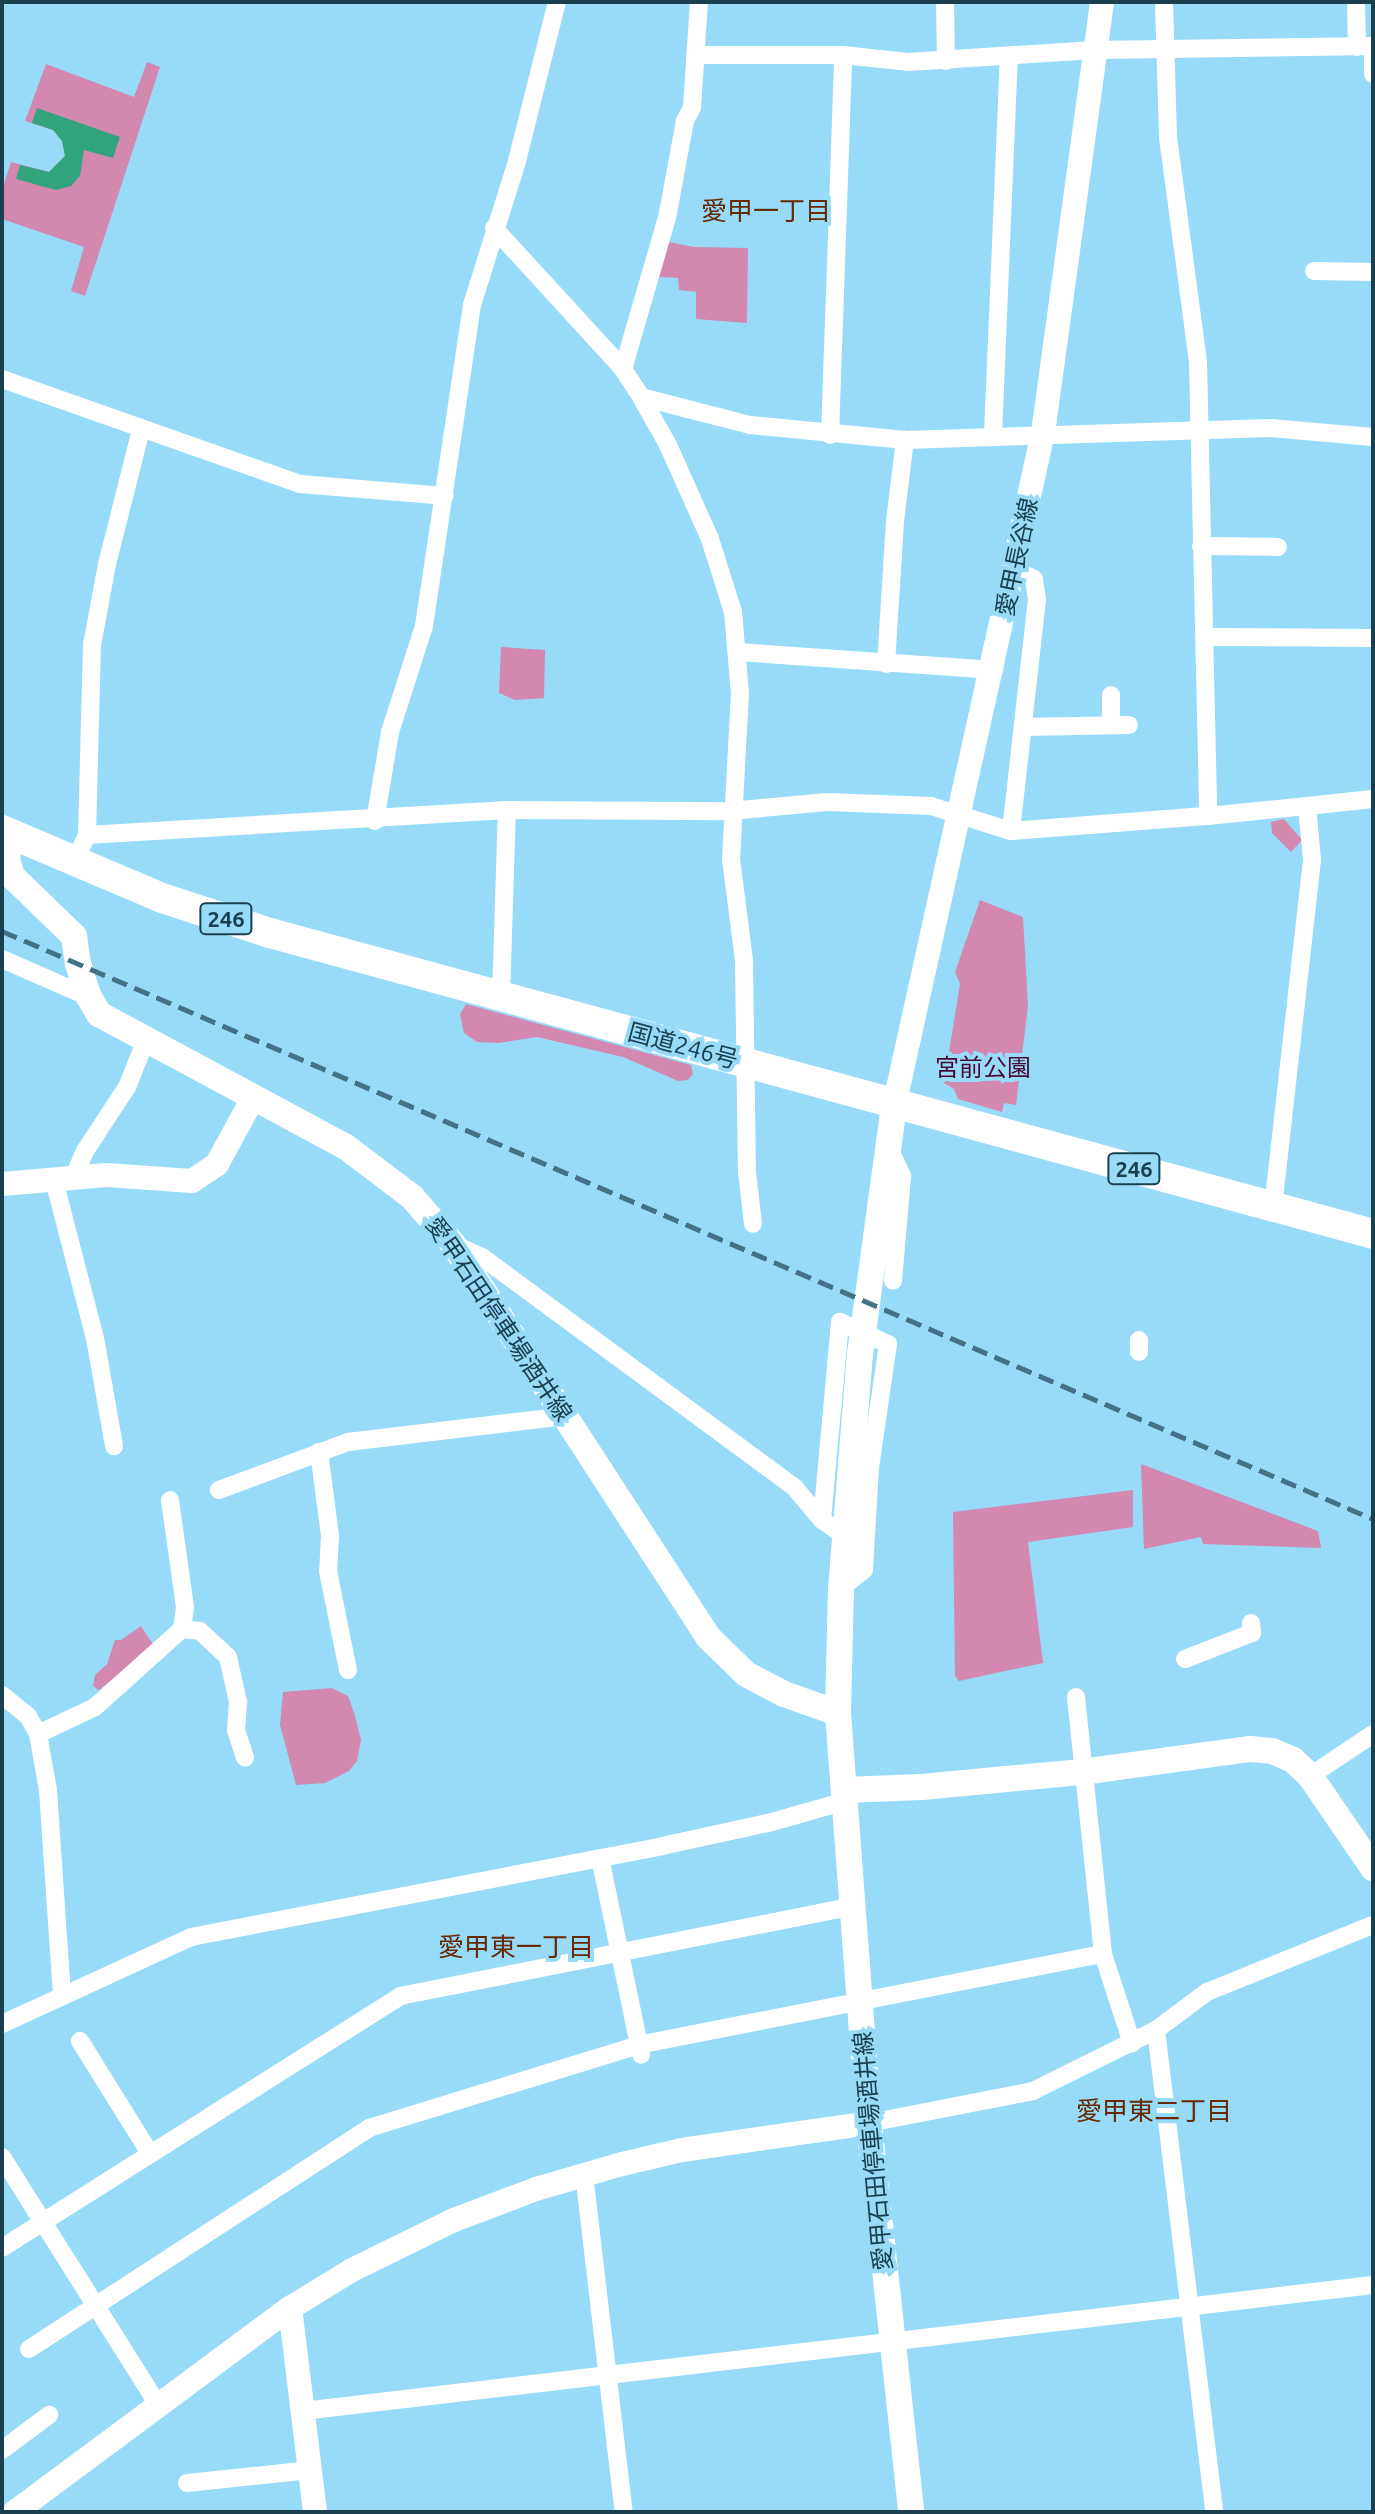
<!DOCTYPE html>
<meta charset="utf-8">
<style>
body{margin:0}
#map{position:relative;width:1375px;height:2514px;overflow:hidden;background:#97dbf9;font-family:Ubuntu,"Noto Sans JP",sans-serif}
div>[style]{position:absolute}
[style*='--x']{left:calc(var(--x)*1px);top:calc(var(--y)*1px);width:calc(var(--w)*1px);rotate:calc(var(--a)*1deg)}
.green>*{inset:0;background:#d388b0}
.water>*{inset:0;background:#31a47e}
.minor>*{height:18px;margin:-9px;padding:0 9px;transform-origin:9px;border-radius:9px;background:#fff}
.tertiary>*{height:24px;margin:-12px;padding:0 12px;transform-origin:12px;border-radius:12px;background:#fff}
.secondary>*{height:26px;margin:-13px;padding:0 13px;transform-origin:13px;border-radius:13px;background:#fff}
.trunk>*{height:30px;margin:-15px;padding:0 15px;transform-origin:15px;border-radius:15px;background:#fff}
.rail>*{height:5px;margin-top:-2.5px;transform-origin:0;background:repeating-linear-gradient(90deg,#437286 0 16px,transparent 0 24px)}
span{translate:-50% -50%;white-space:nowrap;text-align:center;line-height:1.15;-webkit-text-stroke:8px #97dbf9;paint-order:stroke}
.shield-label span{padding:2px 6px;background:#97dbf9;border:2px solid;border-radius:6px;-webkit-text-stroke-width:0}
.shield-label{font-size:22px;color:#1a404f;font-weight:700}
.street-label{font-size:24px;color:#1a404f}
.park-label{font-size:24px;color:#4a0933}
.neighbourhood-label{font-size:26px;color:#662901}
.frame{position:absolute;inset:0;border:4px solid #1a404f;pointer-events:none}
</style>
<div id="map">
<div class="green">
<div style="clip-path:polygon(147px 62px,160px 67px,85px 296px,71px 291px,84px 247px,2px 219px,2px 190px,11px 162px,49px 172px,65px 156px,62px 141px,53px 130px,25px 121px,46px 64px,134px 97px)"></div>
<div style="clip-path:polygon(669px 242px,694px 247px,748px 248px,747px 323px,696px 319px,696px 292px,679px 290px,678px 278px,659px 277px)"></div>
<div style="clip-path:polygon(501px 647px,545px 650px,544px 698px,515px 700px,499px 693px)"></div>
<div style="clip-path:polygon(1284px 819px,1302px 840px,1291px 852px,1272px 833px,1271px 822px)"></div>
<div style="clip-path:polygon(980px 900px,1023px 917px,1028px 1006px,1016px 1105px,1004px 1103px,1002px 1112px,958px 1099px,954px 1089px,944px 1083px,960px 984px,955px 972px)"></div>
<div style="clip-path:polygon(466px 1004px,691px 1065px,693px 1074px,688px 1080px,678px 1081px,623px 1057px,537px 1037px,499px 1043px,477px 1042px,464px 1033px,460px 1014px)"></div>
<div style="clip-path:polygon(1141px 1464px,1318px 1531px,1321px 1548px,1203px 1544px,1201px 1537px,1144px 1549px)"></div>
<div style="clip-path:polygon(1133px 1490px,1133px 1527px,1028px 1542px,1043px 1663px,959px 1681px,955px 1676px,953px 1512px)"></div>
<div style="clip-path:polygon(141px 1626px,154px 1646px,99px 1690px,93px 1686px,95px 1675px,107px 1664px,115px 1640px,121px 1640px)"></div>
<div style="clip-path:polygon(332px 1688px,348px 1696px,355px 1716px,361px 1740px,357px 1761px,349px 1771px,325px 1783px,296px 1785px,280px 1725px,283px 1692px)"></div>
</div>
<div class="water">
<div style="clip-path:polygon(37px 108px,120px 137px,113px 158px,84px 150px,80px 176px,71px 186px,56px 190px,16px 179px,20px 165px,49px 172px,65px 156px,62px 141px,53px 130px,32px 123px)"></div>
</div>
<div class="minor">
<div style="--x:945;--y:2;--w:59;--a:89"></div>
<div style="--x:1164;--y:2;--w:135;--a:88.3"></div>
<div style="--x:1168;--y:137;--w:227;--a:82.4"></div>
<div style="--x:1198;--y:362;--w:454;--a:88.7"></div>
<div style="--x:1208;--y:816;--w:100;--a:-5.8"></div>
<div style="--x:1307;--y:806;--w:54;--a:84.7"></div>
<div style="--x:1312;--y:860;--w:348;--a:96.4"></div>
<div style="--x:1356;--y:2;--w:45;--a:88.7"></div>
<div style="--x:1373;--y:46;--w:28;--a:90"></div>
<div style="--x:697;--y:55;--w:146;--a:0"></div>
<div style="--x:843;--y:55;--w:65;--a:6.1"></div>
<div style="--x:908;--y:62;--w:187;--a:-3.7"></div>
<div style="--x:1095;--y:50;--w:278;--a:-0.8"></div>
<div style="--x:494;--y:228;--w:191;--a:47.5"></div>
<div style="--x:623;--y:369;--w:33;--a:57"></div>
<div style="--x:641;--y:397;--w:55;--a:60.6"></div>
<div style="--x:668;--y:445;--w:103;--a:65.9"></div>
<div style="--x:710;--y:539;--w:77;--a:72.5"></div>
<div style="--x:733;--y:612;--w:81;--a:85.1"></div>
<div style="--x:740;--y:693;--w:166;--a:93.1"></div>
<div style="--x:731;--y:859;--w:103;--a:82.7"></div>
<div style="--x:744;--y:961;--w:211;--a:89.2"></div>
<div style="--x:747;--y:1172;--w:52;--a:83.4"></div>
<div style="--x:1314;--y:271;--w:59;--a:1"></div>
<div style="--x:623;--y:369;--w:157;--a:-73.8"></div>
<div style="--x:667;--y:218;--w:99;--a:-79.5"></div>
<div style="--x:685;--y:121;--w:16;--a:-63"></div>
<div style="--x:692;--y:107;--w:105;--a:-86.2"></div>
<div style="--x:2;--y:379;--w:316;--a:19.4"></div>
<div style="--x:300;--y:484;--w:145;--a:4.7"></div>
<div style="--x:641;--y:397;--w:113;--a:14.4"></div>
<div style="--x:750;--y:425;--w:156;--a:5.5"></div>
<div style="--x:905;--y:440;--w:365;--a:-1.9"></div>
<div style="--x:1270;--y:428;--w:103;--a:5"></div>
<div style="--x:830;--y:435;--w:380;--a:-88"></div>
<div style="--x:993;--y:435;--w:379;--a:-87.6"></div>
<div style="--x:1201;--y:546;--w:77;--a:0.7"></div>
<div style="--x:1204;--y:637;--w:169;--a:0.3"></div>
<div style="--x:738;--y:652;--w:257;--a:4"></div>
<div style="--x:886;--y:664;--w:143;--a:-86.4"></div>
<div style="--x:895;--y:521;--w:82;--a:-83"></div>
<div style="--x:1111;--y:695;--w:30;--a:90"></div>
<div style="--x:1023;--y:727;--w:106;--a:-1.1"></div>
<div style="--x:1307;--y:806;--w:66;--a:-6.1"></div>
<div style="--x:375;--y:821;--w:90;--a:-80.4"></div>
<div style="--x:390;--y:732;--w:111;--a:-72.2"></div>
<div style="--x:424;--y:626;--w:325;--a:-81.5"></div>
<div style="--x:472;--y:305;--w:151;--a:-72.6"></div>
<div style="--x:517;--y:161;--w:164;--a:-75.9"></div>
<div style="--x:1011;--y:831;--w:233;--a:-83.6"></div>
<div style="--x:1037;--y:599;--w:20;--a:-99"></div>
<div style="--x:1034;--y:579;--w:21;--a:-155"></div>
<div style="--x:87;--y:835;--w:190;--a:-88.5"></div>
<div style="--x:92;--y:645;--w:82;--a:-79.5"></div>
<div style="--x:107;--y:564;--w:138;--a:-75.8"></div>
<div style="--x:74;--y:861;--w:29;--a:-63"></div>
<div style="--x:87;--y:835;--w:421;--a:-3.4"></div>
<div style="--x:507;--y:810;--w:224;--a:0.3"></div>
<div style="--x:731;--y:811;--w:96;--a:-5.4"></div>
<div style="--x:827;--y:802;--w:104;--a:2.2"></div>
<div style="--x:931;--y:806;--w:84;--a:17.4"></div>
<div style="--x:1011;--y:831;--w:198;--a:-4.4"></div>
<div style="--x:2;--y:959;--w:95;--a:23.6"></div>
<div style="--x:501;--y:997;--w:187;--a:-88.2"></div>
<div style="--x:889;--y:1148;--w:31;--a:65"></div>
<div style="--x:902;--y:1176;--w:105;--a:94.9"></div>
<div style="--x:73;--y:1178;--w:30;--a:-66"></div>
<div style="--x:85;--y:1151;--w:77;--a:-56.7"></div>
<div style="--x:127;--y:1087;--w:51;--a:-68"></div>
<div style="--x:54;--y:1180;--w:163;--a:75.5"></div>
<div style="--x:95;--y:1338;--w:110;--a:80"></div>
<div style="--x:455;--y:1245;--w:30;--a:24"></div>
<div style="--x:482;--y:1257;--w:389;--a:36.4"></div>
<div style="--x:795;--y:1488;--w:42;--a:49.8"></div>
<div style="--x:822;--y:1520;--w:28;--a:35"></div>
<div style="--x:1139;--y:1340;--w:12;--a:90"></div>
<div style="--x:319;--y:1452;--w:85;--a:82.5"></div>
<div style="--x:330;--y:1536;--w:35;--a:93"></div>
<div style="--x:328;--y:1571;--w:101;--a:78.6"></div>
<div style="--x:219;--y:1490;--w:138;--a:-20.4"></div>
<div style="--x:348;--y:1442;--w:219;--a:-6.8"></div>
<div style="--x:822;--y:1520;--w:199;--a:-84.8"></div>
<div style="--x:840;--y:1322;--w:53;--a:24.6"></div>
<div style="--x:888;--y:1344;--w:125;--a:98.3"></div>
<div style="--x:870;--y:1468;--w:102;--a:93.4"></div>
<div style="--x:864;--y:1570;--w:29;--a:142"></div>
<div style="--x:182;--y:1629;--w:18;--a:6"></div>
<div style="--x:200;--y:1631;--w:38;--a:43"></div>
<div style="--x:228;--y:1657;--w:46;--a:77.5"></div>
<div style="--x:238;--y:1702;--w:28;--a:94"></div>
<div style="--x:236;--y:1730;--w:29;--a:72"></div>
<div style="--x:1185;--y:1659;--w:72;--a:-21.2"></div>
<div style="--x:1252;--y:1633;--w:10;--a:-96"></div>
<div style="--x:2;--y:1695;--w:33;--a:39"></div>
<div style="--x:28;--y:1716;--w:21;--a:61"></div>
<div style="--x:38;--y:1734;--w:57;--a:79.9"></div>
<div style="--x:48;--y:1790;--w:206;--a:86.1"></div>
<div style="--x:1076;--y:1697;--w:258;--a:84"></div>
<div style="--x:1103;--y:1954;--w:94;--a:72"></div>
<div style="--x:38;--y:1734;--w:63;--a:-25.3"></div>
<div style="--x:95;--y:1707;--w:117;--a:-41.9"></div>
<div style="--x:182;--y:1629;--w:22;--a:-82"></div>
<div style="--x:185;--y:1607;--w:108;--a:-98"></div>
<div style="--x:1310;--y:1776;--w:76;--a:-33.7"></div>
<div style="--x:600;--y:1858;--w:201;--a:78.2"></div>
<div style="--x:2;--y:2024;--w:208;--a:-24.7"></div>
<div style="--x:191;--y:1937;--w:480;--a:-10.9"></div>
<div style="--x:662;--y:1846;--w:113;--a:-12.3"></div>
<div style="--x:772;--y:1822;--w:76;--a:-16"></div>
<div style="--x:1156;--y:2030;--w:485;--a:83.1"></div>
<div style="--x:80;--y:2041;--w:131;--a:58.1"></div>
<div style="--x:869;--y:2123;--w:167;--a:-11"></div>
<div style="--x:1033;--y:2091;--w:137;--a:-26.4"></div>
<div style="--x:1156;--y:2030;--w:64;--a:-36.7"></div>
<div style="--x:1207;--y:1992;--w:179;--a:-22"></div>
<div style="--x:2;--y:2157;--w:291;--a:57.8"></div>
<div style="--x:584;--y:2174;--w:340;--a:83.3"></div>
<div style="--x:2;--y:2248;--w:471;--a:-32.3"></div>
<div style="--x:400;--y:1996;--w:460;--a:-11.2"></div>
<div style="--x:29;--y:2349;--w:406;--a:-33"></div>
<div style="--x:369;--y:2128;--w:282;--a:-17.1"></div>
<div style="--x:638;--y:2045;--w:474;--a:-11.1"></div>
<div style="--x:303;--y:2411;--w:1077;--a:-6.72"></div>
<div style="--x:2;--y:2450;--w:59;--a:-36.7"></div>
<div style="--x:187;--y:2483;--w:124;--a:-6"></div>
</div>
<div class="tertiary">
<div style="--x:894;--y:1106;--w:689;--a:-77.52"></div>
<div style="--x:1043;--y:433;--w:435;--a:-82.2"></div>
<div style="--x:2;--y:1184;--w:105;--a:-4.9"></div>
<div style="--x:107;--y:1175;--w:85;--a:4"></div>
<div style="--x:192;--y:1181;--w:30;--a:-34"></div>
<div style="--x:217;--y:1164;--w:77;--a:-61.4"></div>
<div style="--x:290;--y:2308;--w:206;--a:83"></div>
<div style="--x:15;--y:2512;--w:342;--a:-36.6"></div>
<div style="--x:290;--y:2308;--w:73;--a:-31.5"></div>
<div style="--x:352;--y:2270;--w:114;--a:-26.1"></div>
<div style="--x:454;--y:2220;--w:88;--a:-20.7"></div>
<div style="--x:536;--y:2189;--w:85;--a:-16.3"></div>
<div style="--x:618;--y:2165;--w:66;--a:-13.2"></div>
<div style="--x:682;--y:2150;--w:189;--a:-8.2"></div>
</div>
<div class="secondary">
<div style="--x:9;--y:834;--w:26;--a:94"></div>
<div style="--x:7;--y:860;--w:17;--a:73"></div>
<div style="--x:12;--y:876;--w:86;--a:44.1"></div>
<div style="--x:74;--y:936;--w:28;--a:82"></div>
<div style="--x:78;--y:964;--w:35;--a:72"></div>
<div style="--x:89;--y:997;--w:20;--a:60"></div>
<div style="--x:99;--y:1014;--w:281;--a:28.3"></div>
<div style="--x:346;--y:1147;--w:83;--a:37.1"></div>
<div style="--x:412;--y:1197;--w:62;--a:48.9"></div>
<div style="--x:453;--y:1244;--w:468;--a:57"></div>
<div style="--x:708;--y:1637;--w:53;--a:44.2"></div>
<div style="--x:746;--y:1674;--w:43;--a:27.8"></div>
<div style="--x:784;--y:1694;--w:57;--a:19.4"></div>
<div style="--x:894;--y:1106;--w:249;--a:97.8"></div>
<div style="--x:860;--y:1353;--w:236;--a:94.6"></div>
<div style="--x:841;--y:1588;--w:125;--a:91.4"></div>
<div style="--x:838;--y:1713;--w:411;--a:85.7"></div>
<div style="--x:869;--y:2123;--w:391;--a:83.8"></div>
<div style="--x:844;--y:1790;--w:78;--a:-2.2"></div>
<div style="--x:922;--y:1787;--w:161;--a:-5.4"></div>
<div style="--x:1082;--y:1772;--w:170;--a:-7.8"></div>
<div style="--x:1250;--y:1749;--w:22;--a:5"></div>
<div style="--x:1272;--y:1751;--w:23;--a:23"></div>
<div style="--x:1293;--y:1760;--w:23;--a:43"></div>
<div style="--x:1310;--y:1776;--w:112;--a:55.6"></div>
</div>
<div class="trunk">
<div style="--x:2;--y:830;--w:174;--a:23"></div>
<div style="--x:162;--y:898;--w:114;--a:18"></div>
<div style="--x:270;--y:933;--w:1143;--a:15.26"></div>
</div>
<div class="rail">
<div style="--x:2;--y:931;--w:1492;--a:23.21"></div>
</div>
<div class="shield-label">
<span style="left:226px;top:919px">246</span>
<span style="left:1134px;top:1169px">246</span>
</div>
<div class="street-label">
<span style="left:1017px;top:557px;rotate:-78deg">愛甲長谷線</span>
<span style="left:683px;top:1046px;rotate:15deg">国道246号</span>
<span style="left:499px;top:1319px;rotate:56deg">愛甲石田停車場酒井線</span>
<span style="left:873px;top:2151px;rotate:-95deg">愛甲石田停車場酒井線</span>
</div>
<div class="park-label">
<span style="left:983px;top:1068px">宮前公園</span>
</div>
<div class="neighbourhood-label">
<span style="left:766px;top:211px">愛甲一丁目</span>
<span style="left:516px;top:1947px">愛甲東一丁目</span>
<span style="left:1154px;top:2111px">愛甲東二丁目</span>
</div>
<div class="frame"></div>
</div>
